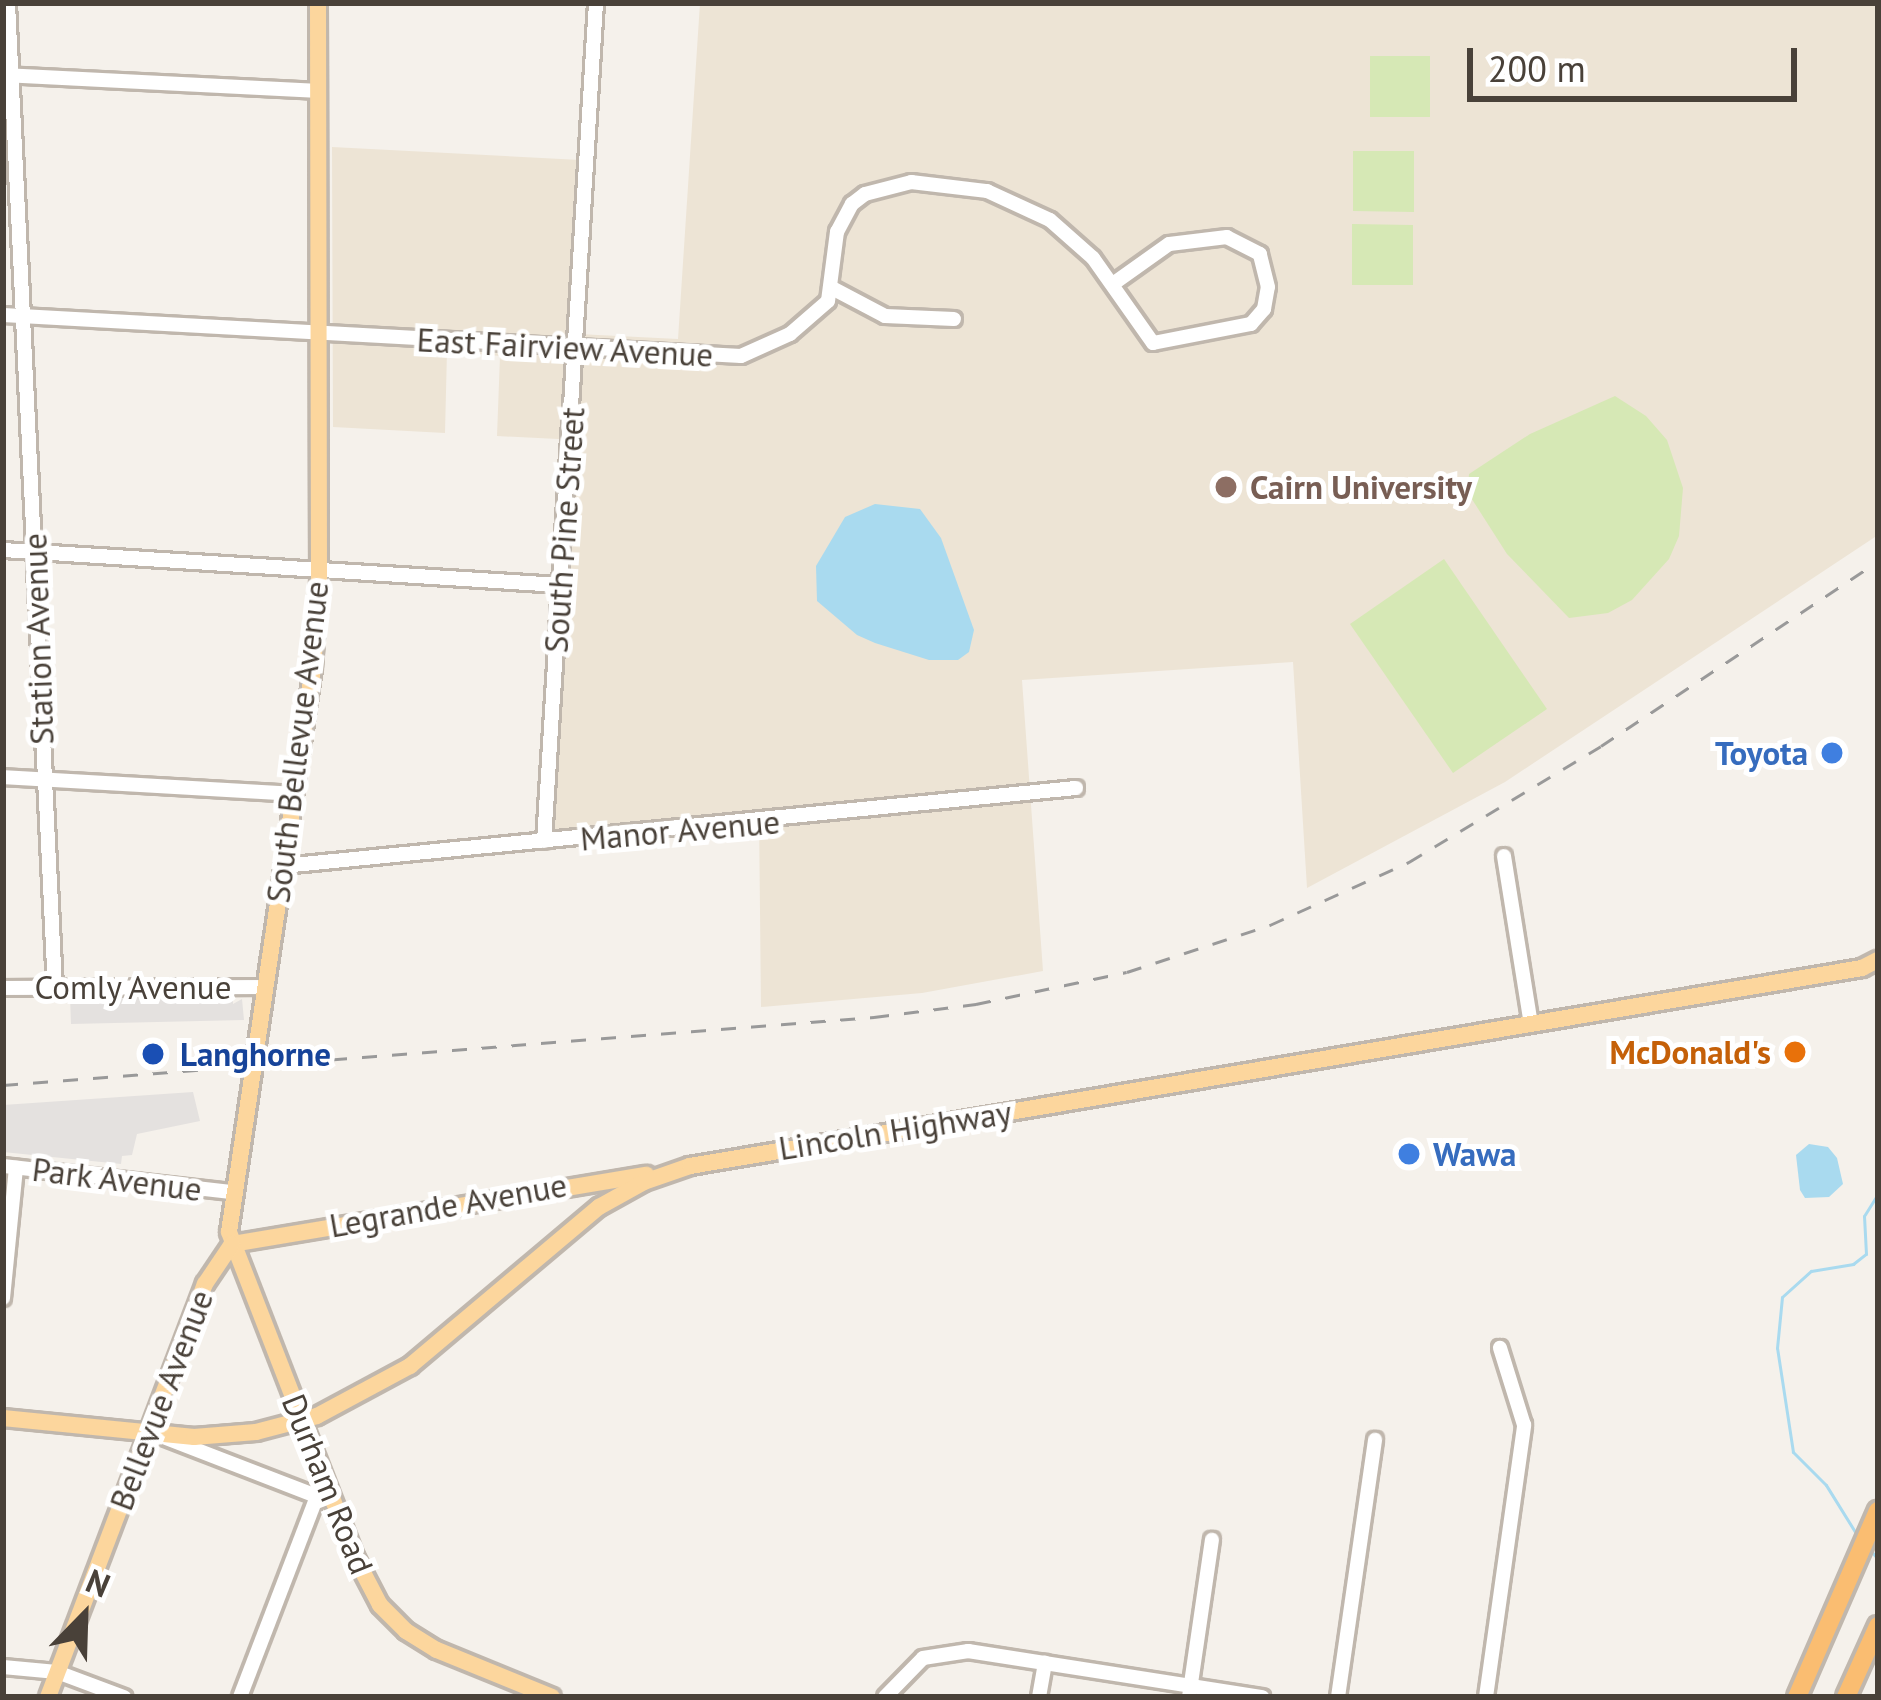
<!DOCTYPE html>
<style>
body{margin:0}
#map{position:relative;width:1881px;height:1700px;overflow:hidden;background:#f5f1eb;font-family:"PT Sans",sans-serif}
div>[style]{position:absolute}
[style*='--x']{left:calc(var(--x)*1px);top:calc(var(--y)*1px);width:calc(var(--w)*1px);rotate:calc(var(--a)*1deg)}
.education>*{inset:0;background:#ede4d5}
.green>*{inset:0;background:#d6e8b5}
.parking>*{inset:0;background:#e4e1df}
.water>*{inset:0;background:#a9daef}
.stream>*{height:3px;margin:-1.5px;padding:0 1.5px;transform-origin:1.5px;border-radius:1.5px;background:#a9daef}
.roads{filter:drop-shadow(3px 0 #c0b7ad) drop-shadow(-3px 0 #c0b7ad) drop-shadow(0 3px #c0b7ad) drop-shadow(0 -3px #c0b7ad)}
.minor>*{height:14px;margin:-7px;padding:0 7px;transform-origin:7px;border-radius:7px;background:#fff}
.major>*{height:16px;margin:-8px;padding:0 8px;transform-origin:8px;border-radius:8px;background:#fcd69d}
.highway>*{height:18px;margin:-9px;padding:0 9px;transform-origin:9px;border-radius:9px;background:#fabd71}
.rail>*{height:3px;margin-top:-1.5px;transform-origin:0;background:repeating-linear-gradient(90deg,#999 0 15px,transparent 0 30px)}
.dots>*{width:33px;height:33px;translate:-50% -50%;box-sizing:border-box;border:6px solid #fff;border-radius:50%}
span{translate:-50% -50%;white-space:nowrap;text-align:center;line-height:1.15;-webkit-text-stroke:10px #fff;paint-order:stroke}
.street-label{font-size:33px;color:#494139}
.education-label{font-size:33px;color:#785e54;font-weight:700}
.left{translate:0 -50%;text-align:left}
.shop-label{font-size:33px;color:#366cbe;font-weight:700}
.right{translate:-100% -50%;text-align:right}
.food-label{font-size:33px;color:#c56008;font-weight:700}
.transit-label{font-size:33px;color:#164399;font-weight:700}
.frame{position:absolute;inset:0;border:6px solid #494139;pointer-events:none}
.north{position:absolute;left:24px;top:1556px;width:120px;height:120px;-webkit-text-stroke:9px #fff;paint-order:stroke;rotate:23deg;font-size:33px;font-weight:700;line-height:48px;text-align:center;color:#494139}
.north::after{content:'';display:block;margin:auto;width:42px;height:54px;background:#494139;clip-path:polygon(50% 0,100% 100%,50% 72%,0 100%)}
.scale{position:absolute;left:1467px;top:48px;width:330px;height:54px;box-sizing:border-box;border:6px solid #494139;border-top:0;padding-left:15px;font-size:36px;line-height:42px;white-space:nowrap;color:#494139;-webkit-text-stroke:9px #fff;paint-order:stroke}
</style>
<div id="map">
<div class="education">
<div style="clip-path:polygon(700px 3px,1878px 3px,1878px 535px,1505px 782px,1307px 888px,1293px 662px,1022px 680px,1043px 971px,922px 993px,761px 1007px,759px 816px,550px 831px,578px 440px,497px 436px,500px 356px,447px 351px,445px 433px,333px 427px,332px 147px,580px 160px,578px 334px,678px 339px)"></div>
</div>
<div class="green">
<div style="clip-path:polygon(1370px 56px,1430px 56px,1430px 117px,1370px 117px)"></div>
<div style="clip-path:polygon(1353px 151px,1414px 151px,1414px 212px,1353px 211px)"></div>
<div style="clip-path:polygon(1352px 224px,1413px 225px,1413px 285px,1352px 285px)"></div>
<div style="clip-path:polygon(1615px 396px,1646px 416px,1667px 440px,1683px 488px,1679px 536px,1669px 559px,1632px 600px,1608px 613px,1569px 618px,1507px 554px,1468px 493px,1469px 474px,1530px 434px)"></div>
<div style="clip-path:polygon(1444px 559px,1547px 709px,1453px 773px,1350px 624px)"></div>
</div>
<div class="parking">
<div style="clip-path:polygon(70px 996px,233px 997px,233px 1004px,242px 999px,244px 1020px,71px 1024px)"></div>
<div style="clip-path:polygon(193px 1092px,200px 1121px,137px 1134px,132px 1155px,122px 1156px,121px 1164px,3px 1152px,3px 1105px)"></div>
</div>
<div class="water">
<div style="clip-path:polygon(875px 504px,920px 509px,941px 538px,974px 630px,969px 652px,958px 660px,929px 660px,875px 643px,857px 635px,817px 601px,816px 566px,845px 517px)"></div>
<div style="clip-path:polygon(1809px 1144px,1828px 1147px,1837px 1158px,1843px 1184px,1829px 1197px,1805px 1198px,1800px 1190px,1796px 1155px)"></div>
</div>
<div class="stream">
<div style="--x:1857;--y:1535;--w:59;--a:-121.8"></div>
<div style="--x:1826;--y:1485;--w:47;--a:-135"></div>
<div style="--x:1793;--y:1452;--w:105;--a:-98.7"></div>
<div style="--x:1777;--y:1348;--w:51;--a:-84.4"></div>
<div style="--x:1782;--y:1297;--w:39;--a:-42"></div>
<div style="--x:1811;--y:1271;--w:43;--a:-9.5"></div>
<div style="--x:1853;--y:1264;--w:16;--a:-38"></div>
<div style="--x:1866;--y:1254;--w:38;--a:-93"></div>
<div style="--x:1864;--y:1216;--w:26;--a:-58"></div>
<div style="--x:1871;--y:1551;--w:11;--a:49"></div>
</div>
<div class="roads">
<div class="minor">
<div style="--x:8;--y:3;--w:986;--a:87.27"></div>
<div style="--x:5;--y:75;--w:313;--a:2.9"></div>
<div style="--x:832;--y:288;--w:60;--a:27.8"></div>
<div style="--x:885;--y:316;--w:69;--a:2.5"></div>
<div style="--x:3;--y:315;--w:739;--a:3.18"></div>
<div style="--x:741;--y:356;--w:54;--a:-24.2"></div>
<div style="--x:790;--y:334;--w:50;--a:-41"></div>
<div style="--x:828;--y:301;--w:70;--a:-82.6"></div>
<div style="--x:837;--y:232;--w:32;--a:-62"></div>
<div style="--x:852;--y:204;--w:16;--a:-38"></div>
<div style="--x:865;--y:194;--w:48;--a:-14.6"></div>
<div style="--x:911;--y:182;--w:77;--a:6.8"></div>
<div style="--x:987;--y:191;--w:69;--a:24.7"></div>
<div style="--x:1050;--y:220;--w:57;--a:41.5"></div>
<div style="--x:1093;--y:258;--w:104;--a:54.8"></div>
<div style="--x:1153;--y:343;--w:100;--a:-11"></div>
<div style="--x:1251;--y:324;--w:20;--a:-49"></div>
<div style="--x:1264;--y:309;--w:22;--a:-80"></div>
<div style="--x:1268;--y:287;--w:34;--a:-104"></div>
<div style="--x:1260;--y:254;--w:37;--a:-153"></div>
<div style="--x:1227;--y:237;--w:58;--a:173.1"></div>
<div style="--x:1169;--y:244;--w:69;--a:144.5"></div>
<div style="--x:3;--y:550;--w:558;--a:3.6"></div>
<div style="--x:3;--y:777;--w:291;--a:3.3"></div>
<div style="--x:544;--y:841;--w:840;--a:-86.45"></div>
<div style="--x:1504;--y:856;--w:170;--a:80.9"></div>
<div style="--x:283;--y:866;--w:797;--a:-5.62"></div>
<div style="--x:3;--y:988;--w:261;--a:-0.2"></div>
<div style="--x:3;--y:1166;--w:229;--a:6.5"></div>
<div style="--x:3;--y:1298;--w:131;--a:-84.3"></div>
<div style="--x:166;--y:1438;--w:169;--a:21.1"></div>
<div style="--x:3;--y:1667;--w:54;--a:5.3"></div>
<div style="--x:57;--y:1672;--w:72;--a:20.5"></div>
<div style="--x:240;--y:1697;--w:235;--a:-69"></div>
<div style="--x:885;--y:1697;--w:54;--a:-45.7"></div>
<div style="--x:923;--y:1658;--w:46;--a:-8.8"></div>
<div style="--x:968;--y:1651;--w:298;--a:8.9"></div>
<div style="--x:1039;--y:1697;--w:35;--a:-80"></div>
<div style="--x:1189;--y:1697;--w:159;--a:-81.7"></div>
<div style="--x:1338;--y:1697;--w:260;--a:-81.8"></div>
<div style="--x:1486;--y:1697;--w:275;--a:-82"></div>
<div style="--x:1524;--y:1425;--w:81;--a:-107.3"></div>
</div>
<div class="major">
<div style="--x:318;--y:3;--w:578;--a:89.9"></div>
<div style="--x:319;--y:581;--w:87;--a:93.9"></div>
<div style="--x:313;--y:668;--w:570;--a:98.47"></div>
<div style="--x:229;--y:1232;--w:349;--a:68.8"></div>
<div style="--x:355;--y:1557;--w:54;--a:62.5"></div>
<div style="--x:380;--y:1605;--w:37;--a:45"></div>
<div style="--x:406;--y:1631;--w:36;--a:32"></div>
<div style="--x:437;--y:1650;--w:124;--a:22.2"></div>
<div style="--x:232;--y:1244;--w:420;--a:-9.5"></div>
<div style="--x:3;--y:1418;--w:192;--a:5.7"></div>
<div style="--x:194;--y:1437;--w:62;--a:-4.6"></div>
<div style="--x:256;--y:1432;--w:63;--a:-14.7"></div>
<div style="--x:317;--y:1416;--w:106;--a:-28.3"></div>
<div style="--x:410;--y:1366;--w:247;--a:-40.1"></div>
<div style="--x:599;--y:1207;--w:51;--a:-29.1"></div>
<div style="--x:644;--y:1182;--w:49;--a:-19.2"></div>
<div style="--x:690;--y:1166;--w:1189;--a:-9.59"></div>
<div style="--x:1862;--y:968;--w:18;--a:-27"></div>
<div style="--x:48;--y:1697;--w:442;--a:-69.2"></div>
<div style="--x:205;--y:1284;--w:48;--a:-56"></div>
</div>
<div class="highway">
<div style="--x:1797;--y:1697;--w:203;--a:-66.5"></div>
<div style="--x:1846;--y:1697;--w:78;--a:-65.7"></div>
</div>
</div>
<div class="rail">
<div style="--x:3;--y:1085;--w:874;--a:-4.46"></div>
<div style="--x:874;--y:1017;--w:103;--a:-7.3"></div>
<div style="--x:976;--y:1004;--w:154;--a:-12"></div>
<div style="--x:1127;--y:972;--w:151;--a:-18.2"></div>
<div style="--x:1270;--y:925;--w:153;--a:-24.4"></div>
<div style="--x:1409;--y:862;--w:224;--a:-31.1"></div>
<div style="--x:1601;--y:746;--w:333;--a:-33.7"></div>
</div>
<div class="dots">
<div style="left:1226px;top:487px;background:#8d6e63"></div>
<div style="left:1832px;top:753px;background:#3f7fe0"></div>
<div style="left:1795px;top:1052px;background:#e8710a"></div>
<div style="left:153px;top:1054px;background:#1a4fb4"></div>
<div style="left:1409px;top:1154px;background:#3f7fe0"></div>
</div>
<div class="street-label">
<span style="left:565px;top:347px;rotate:3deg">East Fairview Avenue</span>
<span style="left:564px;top:530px;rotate:-86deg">South Pine Street</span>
<span style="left:38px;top:639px;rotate:-92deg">Station Avenue</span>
<span style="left:297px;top:742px;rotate:-83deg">South Bellevue Avenue</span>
<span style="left:680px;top:830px;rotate:-5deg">Manor Avenue</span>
<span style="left:133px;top:987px">Comly Avenue</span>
<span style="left:895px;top:1130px;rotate:-9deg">Lincoln Highway</span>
<span style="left:117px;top:1179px;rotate:7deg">Park Avenue</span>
<span style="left:448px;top:1205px;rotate:-10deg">Legrande Avenue</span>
<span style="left:161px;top:1400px;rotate:-69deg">Bellevue Avenue</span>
<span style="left:328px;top:1484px;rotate:68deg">Durham Road</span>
</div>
<div class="education-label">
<span class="left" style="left:1250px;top:487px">Cairn University</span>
</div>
<div class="shop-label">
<span class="right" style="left:1808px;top:753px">Toyota</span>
<span class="left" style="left:1433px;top:1154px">Wawa</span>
</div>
<div class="food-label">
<span class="right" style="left:1771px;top:1052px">McDonald's</span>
</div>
<div class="transit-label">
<span class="left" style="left:180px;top:1054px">Langhorne</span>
</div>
<div class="frame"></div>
<div class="north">N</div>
<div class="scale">200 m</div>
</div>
